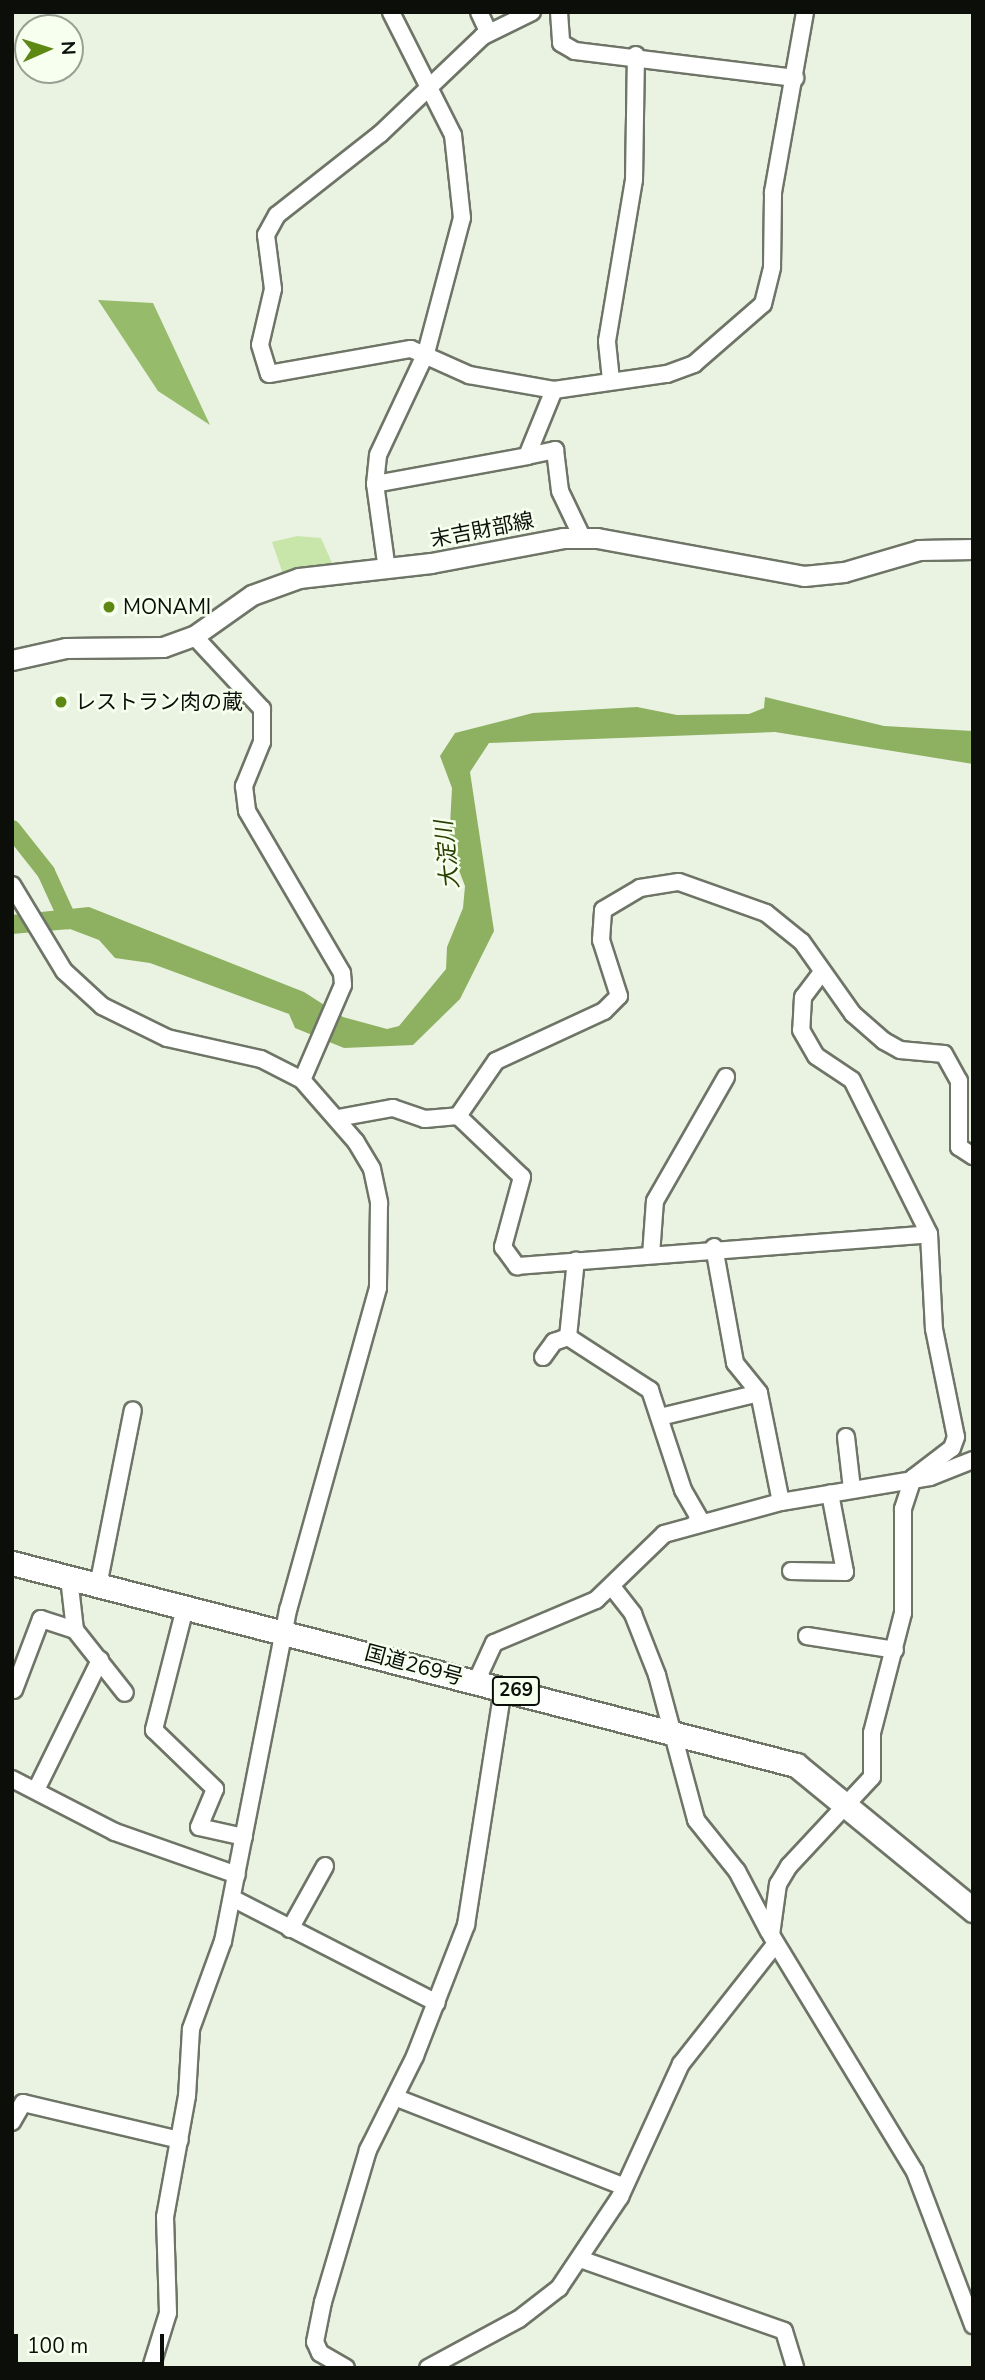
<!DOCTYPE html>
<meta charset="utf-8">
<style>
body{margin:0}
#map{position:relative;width:985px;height:2380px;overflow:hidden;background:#eaf2e2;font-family:"Nunito Sans","Noto Sans JP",sans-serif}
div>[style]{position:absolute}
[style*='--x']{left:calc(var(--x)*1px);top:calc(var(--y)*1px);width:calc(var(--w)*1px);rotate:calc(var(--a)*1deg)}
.green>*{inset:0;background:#c9e6aa}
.forest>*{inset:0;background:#96bb6a}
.water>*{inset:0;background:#8db161}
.river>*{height:18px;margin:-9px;padding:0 9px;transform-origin:9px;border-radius:9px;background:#8db161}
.roads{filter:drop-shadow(2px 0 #6e7567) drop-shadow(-2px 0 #6e7567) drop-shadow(0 2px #6e7567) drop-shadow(0 -2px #6e7567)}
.minor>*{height:16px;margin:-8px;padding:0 8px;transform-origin:8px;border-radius:8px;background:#fff}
.major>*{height:19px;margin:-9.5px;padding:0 9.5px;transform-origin:9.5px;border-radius:9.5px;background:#fff}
.highway>*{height:23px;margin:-11.5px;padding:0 11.5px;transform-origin:11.5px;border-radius:11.5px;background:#fff}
.dots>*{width:19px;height:19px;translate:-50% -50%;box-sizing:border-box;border:4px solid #f7ffef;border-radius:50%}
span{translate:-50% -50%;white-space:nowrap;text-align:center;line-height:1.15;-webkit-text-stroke:5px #f7ffef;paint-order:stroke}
.shield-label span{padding:2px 5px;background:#f7ffef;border:2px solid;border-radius:5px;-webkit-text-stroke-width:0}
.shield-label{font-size:19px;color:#0c0f09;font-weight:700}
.street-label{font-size:21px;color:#0c0f09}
.poi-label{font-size:21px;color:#0c0f09}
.left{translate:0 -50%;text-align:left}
.water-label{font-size:23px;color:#2a4003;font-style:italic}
.frame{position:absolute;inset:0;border:14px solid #0c0f09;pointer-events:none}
.north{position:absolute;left:14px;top:14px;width:70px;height:70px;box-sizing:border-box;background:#f7ffef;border:2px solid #999f93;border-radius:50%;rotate:87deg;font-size:19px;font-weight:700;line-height:28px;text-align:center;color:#0c0f09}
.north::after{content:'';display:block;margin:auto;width:24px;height:32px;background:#5e8814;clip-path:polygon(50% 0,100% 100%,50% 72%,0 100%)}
.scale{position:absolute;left:14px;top:2334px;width:150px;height:32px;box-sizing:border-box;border:4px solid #0c0f09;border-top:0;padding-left:9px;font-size:21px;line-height:24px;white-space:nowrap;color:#0c0f09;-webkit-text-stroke:5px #f7ffef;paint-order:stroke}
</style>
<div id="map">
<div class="green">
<div style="clip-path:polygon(297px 536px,321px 538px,333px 565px,283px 574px,272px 542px)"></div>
</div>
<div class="forest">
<div style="clip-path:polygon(98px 300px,153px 303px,210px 425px,158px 391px)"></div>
</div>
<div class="water">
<div style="clip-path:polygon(765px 697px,884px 726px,973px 731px,973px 764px,775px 732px,489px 743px,470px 772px,494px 931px,460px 999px,413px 1045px,344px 1048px,295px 1028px,289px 1014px,150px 963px,115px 958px,99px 940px,70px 929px,12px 934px,12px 915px,89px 907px,304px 992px,343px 1017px,387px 1029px,399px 1026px,446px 969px,447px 947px,463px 908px,465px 886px,449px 844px,452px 788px,440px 756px,455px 733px,533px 713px,637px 707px,677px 715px,749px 714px,764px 708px)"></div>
</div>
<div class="river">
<div style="--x:12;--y:829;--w:55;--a:51.7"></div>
<div style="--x:46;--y:872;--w:53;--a:65.4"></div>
</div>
<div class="roads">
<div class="minor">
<div style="--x:479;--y:12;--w:23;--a:65"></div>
<div style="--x:532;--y:12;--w:55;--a:153.9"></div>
<div style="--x:483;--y:36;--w:142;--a:136.4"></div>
<div style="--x:380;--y:134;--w:131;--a:141.8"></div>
<div style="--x:277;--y:215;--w:23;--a:119"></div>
<div style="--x:266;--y:235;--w:54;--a:82.6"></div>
<div style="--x:273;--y:289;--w:57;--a:103.1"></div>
<div style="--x:260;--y:345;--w:30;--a:73"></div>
<div style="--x:269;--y:374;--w:144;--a:-10"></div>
<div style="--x:411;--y:349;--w:64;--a:24.1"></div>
<div style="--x:469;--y:375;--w:86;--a:10"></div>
<div style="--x:554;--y:390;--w:114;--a:-8.1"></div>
<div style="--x:667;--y:374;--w:29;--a:-20"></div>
<div style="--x:694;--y:364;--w:91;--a:-41"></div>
<div style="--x:763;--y:304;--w:38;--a:-76"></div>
<div style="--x:772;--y:267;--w:75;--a:-89.2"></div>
<div style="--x:773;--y:192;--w:183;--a:-79.9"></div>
<div style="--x:559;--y:12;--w:31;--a:86"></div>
<div style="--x:561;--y:43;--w:16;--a:30"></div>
<div style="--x:575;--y:51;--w:222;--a:7"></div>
<div style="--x:611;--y:380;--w:39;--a:-96"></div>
<div style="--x:607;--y:341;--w:163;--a:-80.5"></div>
<div style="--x:634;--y:180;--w:125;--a:-89.1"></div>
<div style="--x:527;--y:456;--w:29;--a:-12"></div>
<div style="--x:555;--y:450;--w:41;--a:83"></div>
<div style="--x:560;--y:491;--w:51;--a:64.4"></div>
<div style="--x:375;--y:484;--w:155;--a:-10.4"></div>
<div style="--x:527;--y:456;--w:71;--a:-67.8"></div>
<div style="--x:387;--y:570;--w:87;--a:-97.9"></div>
<div style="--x:375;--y:484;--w:29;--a:-84"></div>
<div style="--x:378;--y:455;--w:113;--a:-64.8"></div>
<div style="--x:426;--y:353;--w:140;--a:-75.1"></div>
<div style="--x:462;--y:218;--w:83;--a:-96.2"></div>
<div style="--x:453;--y:135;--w:138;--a:-116.8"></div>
<div style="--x:194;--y:636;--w:100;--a:47"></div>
<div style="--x:262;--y:709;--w:33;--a:90"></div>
<div style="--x:262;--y:742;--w:48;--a:112.2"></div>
<div style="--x:244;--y:786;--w:25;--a:83"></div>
<div style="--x:247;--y:811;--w:188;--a:59.6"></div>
<div style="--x:342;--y:973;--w:12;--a:85"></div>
<div style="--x:343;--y:985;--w:103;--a:113.3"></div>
<div style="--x:12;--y:885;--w:100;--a:58.8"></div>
<div style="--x:64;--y:971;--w:52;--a:42.6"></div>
<div style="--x:102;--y:1006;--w:72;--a:26.2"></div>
<div style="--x:167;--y:1038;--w:96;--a:12.6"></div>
<div style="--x:261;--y:1059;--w:46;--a:27.1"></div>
<div style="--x:302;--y:1080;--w:82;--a:48.9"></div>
<div style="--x:356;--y:1142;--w:31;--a:59"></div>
<div style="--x:372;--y:1169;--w:35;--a:78"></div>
<div style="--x:379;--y:1203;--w:85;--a:90.7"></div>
<div style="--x:378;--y:1288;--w:334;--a:105.6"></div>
<div style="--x:288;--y:1610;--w:337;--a:101.1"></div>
<div style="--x:223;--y:1941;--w:94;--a:110"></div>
<div style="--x:191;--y:2029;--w:67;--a:93.4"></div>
<div style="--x:187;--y:2096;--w:123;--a:100.3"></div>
<div style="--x:165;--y:2217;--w:96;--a:88.2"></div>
<div style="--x:168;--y:2313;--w:58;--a:107.2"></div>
<div style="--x:822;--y:972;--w:31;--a:127"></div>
<div style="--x:803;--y:997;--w:33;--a:93"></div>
<div style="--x:801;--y:1030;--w:30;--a:60"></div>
<div style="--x:816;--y:1056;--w:43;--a:33.7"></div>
<div style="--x:852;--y:1080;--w:172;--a:63.4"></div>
<div style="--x:929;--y:1234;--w:95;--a:87"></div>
<div style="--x:934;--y:1329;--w:110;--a:78.5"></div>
<div style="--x:956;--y:1437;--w:12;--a:110"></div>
<div style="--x:952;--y:1448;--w:49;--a:142.4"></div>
<div style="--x:913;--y:1478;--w:33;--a:108"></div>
<div style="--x:903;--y:1509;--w:104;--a:90"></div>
<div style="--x:903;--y:1613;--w:124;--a:104.5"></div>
<div style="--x:872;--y:1733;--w:44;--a:90"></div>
<div style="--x:872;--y:1777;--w:122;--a:133"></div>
<div style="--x:789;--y:1866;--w:21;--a:121"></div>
<div style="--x:778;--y:1884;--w:51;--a:97.8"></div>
<div style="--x:771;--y:1935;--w:277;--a:58.7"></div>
<div style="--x:915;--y:2172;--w:164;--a:69.2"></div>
<div style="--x:458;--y:1116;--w:88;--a:43.6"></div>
<div style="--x:522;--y:1177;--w:73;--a:105.2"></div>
<div style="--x:503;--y:1247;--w:24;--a:54"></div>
<div style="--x:517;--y:1266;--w:413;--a:-4.4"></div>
<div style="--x:338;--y:1118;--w:56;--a:-10.3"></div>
<div style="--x:393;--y:1108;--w:34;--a:19"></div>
<div style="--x:425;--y:1119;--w:33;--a:-5"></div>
<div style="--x:458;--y:1116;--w:67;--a:-55.4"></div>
<div style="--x:496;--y:1061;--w:119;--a:-24.8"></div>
<div style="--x:604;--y:1011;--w:21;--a:-45"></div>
<div style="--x:619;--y:996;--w:59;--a:-107.8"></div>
<div style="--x:601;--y:940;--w:30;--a:-86"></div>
<div style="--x:603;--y:910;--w:43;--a:-30.7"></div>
<div style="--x:640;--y:888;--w:39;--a:-9"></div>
<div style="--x:679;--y:882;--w:92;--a:19.6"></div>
<div style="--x:766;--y:913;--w:46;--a:38.9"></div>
<div style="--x:802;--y:942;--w:88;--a:54.7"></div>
<div style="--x:853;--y:1014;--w:41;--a:41.1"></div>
<div style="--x:884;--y:1041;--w:18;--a:29"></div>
<div style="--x:900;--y:1050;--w:44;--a:5.2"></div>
<div style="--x:944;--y:1054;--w:31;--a:61"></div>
<div style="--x:959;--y:1081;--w:66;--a:90"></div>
<div style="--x:959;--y:1147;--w:17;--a:33"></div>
<div style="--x:714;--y:1247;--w:118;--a:79.7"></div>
<div style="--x:735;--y:1363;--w:38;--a:51"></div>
<div style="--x:759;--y:1393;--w:111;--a:78.6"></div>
<div style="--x:651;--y:1255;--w:54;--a:-85.8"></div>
<div style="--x:655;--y:1201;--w:143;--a:-60.2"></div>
<div style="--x:568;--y:1337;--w:77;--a:-84.1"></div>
<div style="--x:543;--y:1357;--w:19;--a:-54"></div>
<div style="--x:554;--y:1342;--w:15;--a:-20"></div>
<div style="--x:568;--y:1337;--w:98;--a:32.9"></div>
<div style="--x:650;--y:1390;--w:105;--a:71.7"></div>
<div style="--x:683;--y:1490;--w:32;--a:60"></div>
<div style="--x:699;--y:1518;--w:9;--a:126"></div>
<div style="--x:660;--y:1417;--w:102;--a:-13.6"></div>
<div style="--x:846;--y:1437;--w:52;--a:83.4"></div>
<div style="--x:791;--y:1571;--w:54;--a:1.1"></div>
<div style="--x:845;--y:1572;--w:80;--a:-100.8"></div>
<div style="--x:69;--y:1578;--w:52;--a:83.4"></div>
<div style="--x:75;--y:1630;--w:80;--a:51.6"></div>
<div style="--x:98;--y:1586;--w:179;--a:-78.8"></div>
<div style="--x:613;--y:1588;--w:33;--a:52"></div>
<div style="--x:633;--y:1614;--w:66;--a:68.5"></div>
<div style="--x:657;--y:1675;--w:150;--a:74.9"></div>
<div style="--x:696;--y:1820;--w:65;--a:51.2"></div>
<div style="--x:737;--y:1871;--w:69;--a:62.3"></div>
<div style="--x:185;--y:1608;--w:126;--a:104.3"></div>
<div style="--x:154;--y:1730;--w:85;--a:44"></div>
<div style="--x:215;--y:1789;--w:41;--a:112.8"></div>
<div style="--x:199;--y:1827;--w:46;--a:12.5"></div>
<div style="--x:807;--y:1636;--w:89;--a:9"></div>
<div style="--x:476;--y:1682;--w:43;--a:-65.2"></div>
<div style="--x:494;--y:1643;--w:111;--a:-22.9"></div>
<div style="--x:596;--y:1600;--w:95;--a:-44.1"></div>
<div style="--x:664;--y:1534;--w:121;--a:-15.3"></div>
<div style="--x:781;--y:1502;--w:151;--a:-9.5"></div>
<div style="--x:930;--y:1477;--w:46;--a:-21.6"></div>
<div style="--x:14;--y:1690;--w:76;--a:-69.2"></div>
<div style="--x:41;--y:1619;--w:36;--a:18"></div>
<div style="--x:12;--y:1779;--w:116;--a:27.2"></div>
<div style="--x:115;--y:1832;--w:129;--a:19.4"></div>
<div style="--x:37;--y:1788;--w:143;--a:-63.8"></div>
<div style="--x:232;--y:1898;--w:230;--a:27.1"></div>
<div style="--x:290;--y:1929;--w:72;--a:-60.9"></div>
<div style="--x:397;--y:2098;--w:243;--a:21.3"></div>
<div style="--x:12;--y:2122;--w:22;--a:-60"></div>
<div style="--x:23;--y:2103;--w:161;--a:13.3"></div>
<div style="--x:580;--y:2259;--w:216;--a:19.4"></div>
<div style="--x:784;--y:2331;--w:39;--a:73"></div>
<div style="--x:346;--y:2368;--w:30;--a:-150"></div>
<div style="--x:320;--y:2353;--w:12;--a:-114"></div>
<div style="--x:315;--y:2342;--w:41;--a:-78.7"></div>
<div style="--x:323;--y:2302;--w:159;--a:-73.5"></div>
<div style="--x:368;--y:2150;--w:105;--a:-63.4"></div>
<div style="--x:415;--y:2056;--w:141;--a:-68.7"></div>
<div style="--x:466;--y:1925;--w:240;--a:-81.1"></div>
<div style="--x:428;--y:2368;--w:103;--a:-28.3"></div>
<div style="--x:519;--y:2319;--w:51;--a:-37.8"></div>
<div style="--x:559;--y:2288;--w:110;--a:-56.2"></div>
<div style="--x:620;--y:2197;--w:146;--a:-65.4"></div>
<div style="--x:681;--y:2064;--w:149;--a:-51.8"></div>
</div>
<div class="major">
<div style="--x:12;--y:660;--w:55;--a:-12.5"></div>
<div style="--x:66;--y:648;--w:97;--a:-0.6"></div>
<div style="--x:163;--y:647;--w:33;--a:-20"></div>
<div style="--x:194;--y:636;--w:71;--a:-35.3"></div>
<div style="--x:252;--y:595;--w:50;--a:-19.9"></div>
<div style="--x:299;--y:578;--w:133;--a:-6.5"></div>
<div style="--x:431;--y:563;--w:134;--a:-10.7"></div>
<div style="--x:563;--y:538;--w:34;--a:0"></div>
<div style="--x:597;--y:538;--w:210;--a:10.4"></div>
<div style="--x:804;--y:576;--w:40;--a:-5.7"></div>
<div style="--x:844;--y:572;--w:78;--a:-16.3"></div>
<div style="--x:919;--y:550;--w:54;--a:-1.1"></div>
</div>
<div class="highway">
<div style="--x:12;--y:1563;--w:810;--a:14.45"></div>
<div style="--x:796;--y:1765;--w:229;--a:39.3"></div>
</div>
</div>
<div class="dots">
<div style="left:109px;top:607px;background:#5e8814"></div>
<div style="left:61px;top:702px;background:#5e8814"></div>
</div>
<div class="shield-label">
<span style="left:516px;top:1691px">269</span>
</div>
<div class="street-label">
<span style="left:482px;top:530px;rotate:-11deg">末吉財部線</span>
<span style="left:414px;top:1665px;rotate:15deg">国道269号</span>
</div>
<div class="poi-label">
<span class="left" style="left:123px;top:607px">MONAMI</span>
<span class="left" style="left:75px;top:702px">レストラン肉の蔵</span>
</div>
<div class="water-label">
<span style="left:448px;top:855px;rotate:-96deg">大淀川</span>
</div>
<div class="frame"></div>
<div class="north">N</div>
<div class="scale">100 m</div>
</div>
